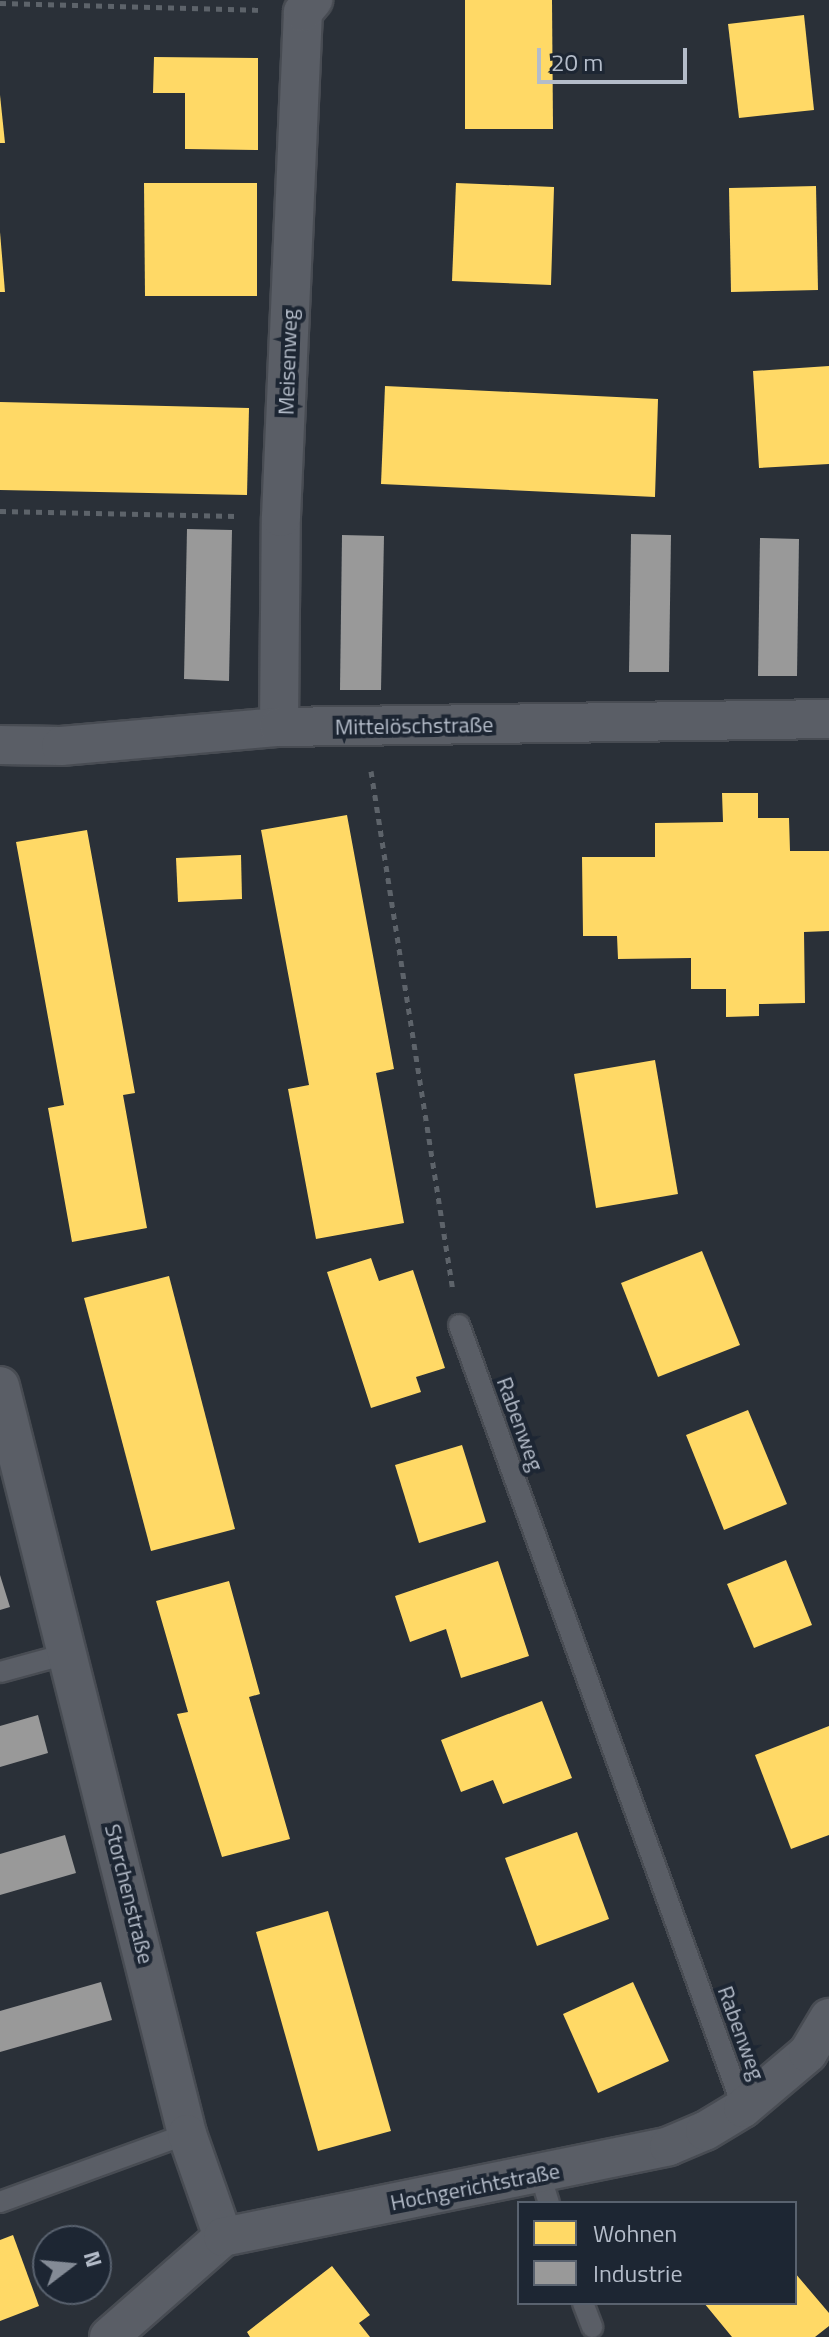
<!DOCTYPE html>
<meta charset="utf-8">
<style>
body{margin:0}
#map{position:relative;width:829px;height:2337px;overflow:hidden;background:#2a3038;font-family:"Titillium Web",sans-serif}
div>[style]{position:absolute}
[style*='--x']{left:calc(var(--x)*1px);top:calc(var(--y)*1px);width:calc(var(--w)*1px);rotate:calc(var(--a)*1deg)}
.homes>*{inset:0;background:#ffd966}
.industry>*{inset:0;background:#999}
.path>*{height:5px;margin-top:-2.5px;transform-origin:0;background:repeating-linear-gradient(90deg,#5d636a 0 6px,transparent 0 12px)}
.roads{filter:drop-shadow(2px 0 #484c53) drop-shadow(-2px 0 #484c53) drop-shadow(0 2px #484c53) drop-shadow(0 -2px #484c53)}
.service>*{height:20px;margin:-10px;padding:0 10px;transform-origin:10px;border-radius:10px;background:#5a5e66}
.minor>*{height:38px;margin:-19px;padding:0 19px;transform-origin:19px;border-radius:19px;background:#5a5e66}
span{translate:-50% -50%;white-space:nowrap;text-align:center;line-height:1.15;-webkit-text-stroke:8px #1d2633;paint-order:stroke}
.street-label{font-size:22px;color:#b4bcc9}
.legend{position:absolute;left:517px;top:2201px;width:280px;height:104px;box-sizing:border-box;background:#1d2633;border:2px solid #59626f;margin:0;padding:10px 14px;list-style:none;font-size:24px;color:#b4bcc9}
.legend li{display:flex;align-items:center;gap:16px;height:40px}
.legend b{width:40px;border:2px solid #59626f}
.north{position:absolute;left:32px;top:2225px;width:80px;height:80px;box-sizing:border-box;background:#1d2633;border:2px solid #59626f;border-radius:50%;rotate:74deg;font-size:22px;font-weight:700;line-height:32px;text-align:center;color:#b4bcc9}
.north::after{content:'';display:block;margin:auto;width:28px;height:36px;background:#848b96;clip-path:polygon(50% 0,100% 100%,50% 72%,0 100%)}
.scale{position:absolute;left:537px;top:48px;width:150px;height:36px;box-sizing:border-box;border:4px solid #b4bcc9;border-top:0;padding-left:10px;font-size:24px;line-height:28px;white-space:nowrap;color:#b4bcc9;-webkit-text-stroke:6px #1d2633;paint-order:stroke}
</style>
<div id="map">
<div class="homes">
<div style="clip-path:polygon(465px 0,552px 0,553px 129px,465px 129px)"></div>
<div style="clip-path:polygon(804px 15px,814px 110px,739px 118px,728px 24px)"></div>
<div style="clip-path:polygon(154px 57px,258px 58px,258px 150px,185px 149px,185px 93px,153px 93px)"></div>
<div style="clip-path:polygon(0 95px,5px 143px,0 143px)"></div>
<div style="clip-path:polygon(144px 183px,257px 183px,257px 296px,145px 296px)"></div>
<div style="clip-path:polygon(456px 183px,554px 187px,551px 285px,452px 281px)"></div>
<div style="clip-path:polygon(816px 186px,818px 290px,731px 292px,729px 188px)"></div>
<div style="clip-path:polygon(0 232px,5px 292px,0 292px)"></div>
<div style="clip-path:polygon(829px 366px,829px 464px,759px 468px,753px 371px)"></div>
<div style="clip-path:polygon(385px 386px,658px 399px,655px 497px,381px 484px)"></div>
<div style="clip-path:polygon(0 402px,249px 408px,247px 495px,0 490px)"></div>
<div style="clip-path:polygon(722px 793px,758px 793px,758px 818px,789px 818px,790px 851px,829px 851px,829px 931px,804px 932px,805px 1003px,759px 1004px,759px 1016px,726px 1017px,726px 989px,691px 989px,691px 958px,618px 959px,617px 936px,583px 936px,582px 857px,655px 857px,655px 823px,723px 822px)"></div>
<div style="clip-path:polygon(347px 815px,394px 1069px,376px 1073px,404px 1223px,316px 1239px,288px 1089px,309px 1085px,261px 830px)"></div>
<div style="clip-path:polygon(87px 830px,135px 1093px,123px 1095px,147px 1228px,72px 1242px,48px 1108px,64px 1105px,16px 842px)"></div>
<div style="clip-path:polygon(241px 855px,242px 899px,178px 902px,176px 858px)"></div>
<div style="clip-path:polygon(655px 1060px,678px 1194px,596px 1208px,574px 1074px)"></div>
<div style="clip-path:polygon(702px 1251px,740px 1345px,658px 1377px,621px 1283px)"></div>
<div style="clip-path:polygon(371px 1258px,379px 1281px,413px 1270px,445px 1368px,416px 1377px,421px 1392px,371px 1408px,327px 1272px)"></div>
<div style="clip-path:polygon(169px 1276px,235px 1529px,151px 1551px,84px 1298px)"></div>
<div style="clip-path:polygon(748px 1410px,787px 1504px,724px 1530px,686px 1435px)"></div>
<div style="clip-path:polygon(462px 1445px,486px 1522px,419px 1543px,395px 1465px)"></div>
<div style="clip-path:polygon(786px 1560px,812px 1625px,754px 1648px,727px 1584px)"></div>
<div style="clip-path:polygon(498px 1561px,529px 1656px,461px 1678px,446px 1629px,410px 1642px,395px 1596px)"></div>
<div style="clip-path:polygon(229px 1581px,260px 1694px,249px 1697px,290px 1839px,222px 1857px,177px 1714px,188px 1712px,156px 1601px)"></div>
<div style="clip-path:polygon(542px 1701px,572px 1778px,503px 1804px,493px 1780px,461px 1792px,441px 1740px)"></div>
<div style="clip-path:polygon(829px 1726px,829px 1835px,791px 1849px,755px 1755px)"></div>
<div style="clip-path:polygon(577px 1832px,609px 1919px,537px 1946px,505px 1858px)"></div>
<div style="clip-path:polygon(328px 1911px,391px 2131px,318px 2151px,256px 1932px)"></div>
<div style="clip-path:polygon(633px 1982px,669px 2061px,598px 2093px,563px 2014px)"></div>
<div style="clip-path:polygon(13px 2235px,39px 2306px,0 2321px,0 2240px)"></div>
<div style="clip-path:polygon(332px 2266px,370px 2315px,359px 2323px,370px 2337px,250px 2337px,247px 2332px)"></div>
<div style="clip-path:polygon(795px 2273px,829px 2313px,829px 2326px,815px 2337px,732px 2337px,704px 2303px,795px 2303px)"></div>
</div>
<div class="industry">
<div style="clip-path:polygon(187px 529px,232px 530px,229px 681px,184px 679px)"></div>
<div style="clip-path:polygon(631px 534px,671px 535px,669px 672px,629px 672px)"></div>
<div style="clip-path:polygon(342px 535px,384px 536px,381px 690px,340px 690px)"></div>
<div style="clip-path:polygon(760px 538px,799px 539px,797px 676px,758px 676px)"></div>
<div style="clip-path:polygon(0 1575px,10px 1607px,0 1610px)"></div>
<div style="clip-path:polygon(38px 1715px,48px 1753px,0 1767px,0 1726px)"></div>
<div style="clip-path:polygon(65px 1835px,76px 1873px,0 1895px,0 1854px)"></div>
<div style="clip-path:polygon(101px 1982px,112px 2020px,0 2052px,0 2011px)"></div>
</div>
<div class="path">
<div style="--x:0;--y:3;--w:259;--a:1.5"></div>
<div style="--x:0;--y:511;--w:236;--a:1.2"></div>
<div style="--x:371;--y:771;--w:526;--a:81.04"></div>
</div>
<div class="roads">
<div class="service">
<div style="--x:459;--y:1325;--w:833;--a:70.06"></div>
<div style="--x:0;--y:1672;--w:73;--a:-15.2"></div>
<div style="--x:540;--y:2174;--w:30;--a:73"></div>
<div style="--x:0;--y:2202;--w:199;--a:-20"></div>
<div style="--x:583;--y:2303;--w:26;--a:69"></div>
</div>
<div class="minor">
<div style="--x:279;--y:727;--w:210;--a:-89.5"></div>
<div style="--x:281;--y:517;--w:505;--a:-87.51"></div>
<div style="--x:303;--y:12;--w:16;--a:-50"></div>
<div style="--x:0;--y:745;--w:61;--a:0.9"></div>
<div style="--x:61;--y:746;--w:219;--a:-5"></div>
<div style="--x:279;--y:727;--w:550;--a:-0.83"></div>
<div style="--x:0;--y:1386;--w:771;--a:75.96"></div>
<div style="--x:187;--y:2134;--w:109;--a:70.7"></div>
<div style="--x:109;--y:2337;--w:152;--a:-41.3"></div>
<div style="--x:223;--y:2237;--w:455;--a:-11.5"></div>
<div style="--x:669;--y:2146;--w:39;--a:-23"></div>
<div style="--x:705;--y:2131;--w:44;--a:-31.2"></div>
<div style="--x:743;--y:2108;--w:85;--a:-40.2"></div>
<div style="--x:808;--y:2053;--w:41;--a:-59"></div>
</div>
</div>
<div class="street-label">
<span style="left:288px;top:362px;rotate:-88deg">Meisenweg</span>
<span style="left:414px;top:726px;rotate:-1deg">Mittelöschstraße</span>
<span style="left:520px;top:1424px;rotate:70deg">Rabenweg</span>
<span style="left:129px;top:1894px;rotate:76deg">Storchenstraße</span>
<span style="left:741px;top:2033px;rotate:70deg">Rabenweg</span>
<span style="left:475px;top:2187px;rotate:-11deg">Hochgerichtstraße</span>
</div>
<ul class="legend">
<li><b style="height:22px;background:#ffd966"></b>Wohnen</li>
<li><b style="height:22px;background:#999"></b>Industrie</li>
</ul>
<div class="north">N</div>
<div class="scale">20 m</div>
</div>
